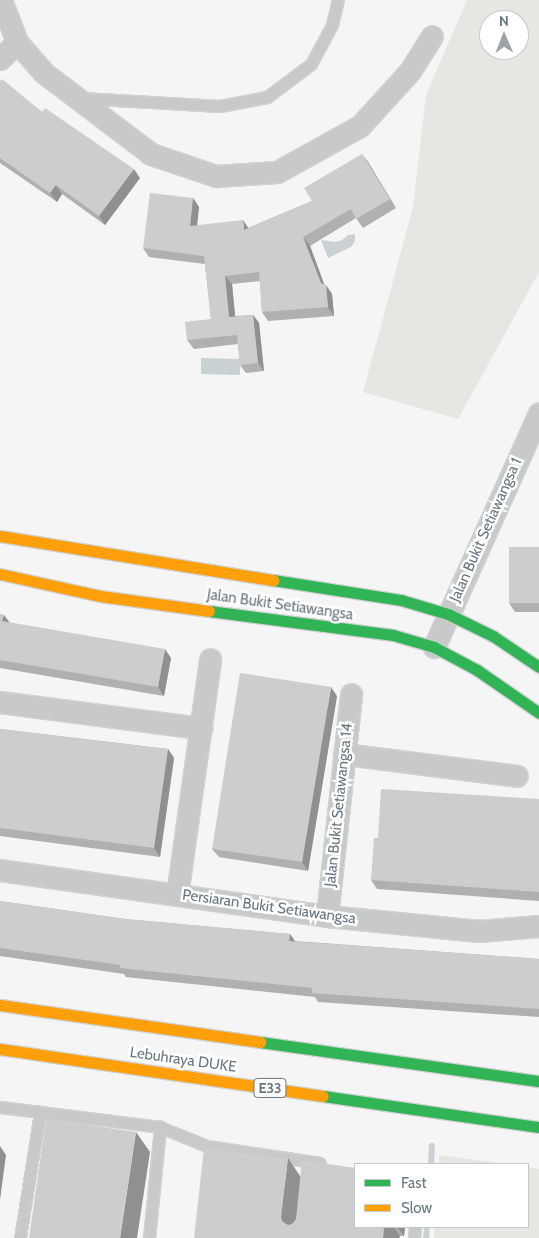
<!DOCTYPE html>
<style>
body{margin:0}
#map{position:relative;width:539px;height:1238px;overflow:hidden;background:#f5f5f5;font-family:Cabin,sans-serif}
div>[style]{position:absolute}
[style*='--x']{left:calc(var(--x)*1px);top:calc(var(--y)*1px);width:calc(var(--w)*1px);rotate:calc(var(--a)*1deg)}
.green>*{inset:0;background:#e4e7e2}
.water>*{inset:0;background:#cad1d4}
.stream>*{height:6px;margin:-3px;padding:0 3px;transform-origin:3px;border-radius:3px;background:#cad1d4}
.roads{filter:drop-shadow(1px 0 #d1d2d2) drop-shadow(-1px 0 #d1d2d2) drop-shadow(0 1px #d1d2d2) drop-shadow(0 -1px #d1d2d2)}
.lane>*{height:11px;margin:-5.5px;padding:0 5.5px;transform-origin:5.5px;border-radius:5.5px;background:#c8caca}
.street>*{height:21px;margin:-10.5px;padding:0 10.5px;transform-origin:10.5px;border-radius:10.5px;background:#c8caca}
.fast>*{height:11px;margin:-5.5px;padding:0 5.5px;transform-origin:5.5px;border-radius:5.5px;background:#30b455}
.slow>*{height:11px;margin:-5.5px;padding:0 5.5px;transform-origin:5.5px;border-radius:5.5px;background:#ff9f0a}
.wall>*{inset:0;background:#afb0b1}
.shaded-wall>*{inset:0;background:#8f9090}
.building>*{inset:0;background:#cccdce}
span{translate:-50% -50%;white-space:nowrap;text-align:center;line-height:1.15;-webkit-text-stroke:5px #fff;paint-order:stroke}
.shield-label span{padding:1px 4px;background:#fff;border:1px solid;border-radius:4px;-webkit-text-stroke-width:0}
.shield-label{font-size:14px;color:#697781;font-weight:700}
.street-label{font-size:15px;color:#697781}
.legend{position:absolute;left:354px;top:1163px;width:175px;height:65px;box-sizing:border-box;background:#fff;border:1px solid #c3c9cd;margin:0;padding:6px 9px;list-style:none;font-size:15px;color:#697781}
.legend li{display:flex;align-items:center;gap:10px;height:25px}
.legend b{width:25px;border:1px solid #c3c9cd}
.north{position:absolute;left:479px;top:10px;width:50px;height:50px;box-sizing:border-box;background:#fff;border:1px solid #c3c9cd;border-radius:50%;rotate:359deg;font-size:14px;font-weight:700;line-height:20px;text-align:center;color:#697781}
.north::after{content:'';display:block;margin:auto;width:18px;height:22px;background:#9aa3aa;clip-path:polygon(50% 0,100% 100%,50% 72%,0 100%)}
</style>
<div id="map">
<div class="green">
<div style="clip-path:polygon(evenodd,467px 0,539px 0,539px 272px,458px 419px,363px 392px,413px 207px,426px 95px,467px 0,489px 20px,519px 20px,519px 50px,489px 50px,489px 20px)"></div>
<div style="clip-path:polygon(439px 1155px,506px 1164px,439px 1164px)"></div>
<div style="clip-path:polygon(528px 1167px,539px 1169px,539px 1238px,434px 1238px,434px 1227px,528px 1227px)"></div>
</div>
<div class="water">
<div style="clip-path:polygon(355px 234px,355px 241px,351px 247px,328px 258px,321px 240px,336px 242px,342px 240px,348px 235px)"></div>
<div style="clip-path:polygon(201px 358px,240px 359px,240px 375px,201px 374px)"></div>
</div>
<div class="stream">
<div style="--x:431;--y:1164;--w:18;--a:-87"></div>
<div style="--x:426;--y:1238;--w:11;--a:-85"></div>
</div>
<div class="roads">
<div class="lane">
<div style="--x:81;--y:98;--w:139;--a:3.3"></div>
<div style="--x:220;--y:106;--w:48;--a:-10.8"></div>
<div style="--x:267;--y:97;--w:55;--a:-36.9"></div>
<div style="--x:311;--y:64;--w:44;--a:-61.7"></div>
<div style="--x:332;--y:25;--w:26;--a:-77"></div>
<div style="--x:0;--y:1107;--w:161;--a:7.1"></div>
<div style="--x:160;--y:1127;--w:51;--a:22"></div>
<div style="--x:207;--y:1146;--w:114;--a:8.6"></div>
<div style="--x:20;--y:1238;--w:128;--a:-81"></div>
<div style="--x:149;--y:1238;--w:112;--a:-84.3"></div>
<div style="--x:414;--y:1238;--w:11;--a:-85"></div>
</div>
<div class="street">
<div style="--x:1;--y:0;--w:45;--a:69.1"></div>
<div style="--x:17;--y:42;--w:41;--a:48.9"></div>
<div style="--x:44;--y:73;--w:134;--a:37.1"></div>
<div style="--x:151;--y:154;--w:69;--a:18.7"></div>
<div style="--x:216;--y:176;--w:61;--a:-3.8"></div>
<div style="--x:277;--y:172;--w:95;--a:-29"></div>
<div style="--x:360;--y:126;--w:74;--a:-47.7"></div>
<div style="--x:410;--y:71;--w:41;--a:-57.8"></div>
<div style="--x:0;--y:59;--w:24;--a:-45"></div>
<div style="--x:434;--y:647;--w:256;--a:-65.8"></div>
<div style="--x:0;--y:702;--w:203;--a:7.4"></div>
<div style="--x:344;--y:754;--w:174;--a:7.2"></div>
<div style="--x:0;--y:870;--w:330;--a:8"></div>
<div style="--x:327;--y:916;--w:153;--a:5.6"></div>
<div style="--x:479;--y:931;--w:60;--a:-4.8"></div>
<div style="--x:177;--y:895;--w:238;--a:-82"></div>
<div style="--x:327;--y:916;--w:223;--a:-83.8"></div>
</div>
<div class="fast">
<div style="--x:273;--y:580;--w:130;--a:8.9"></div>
<div style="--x:401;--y:600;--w:49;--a:16.6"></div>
<div style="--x:448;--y:614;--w:50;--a:26.1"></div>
<div style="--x:493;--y:636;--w:55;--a:34"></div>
<div style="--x:209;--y:611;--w:186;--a:7.4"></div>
<div style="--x:393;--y:635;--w:43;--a:16.3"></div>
<div style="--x:434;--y:647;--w:49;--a:28.1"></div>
<div style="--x:477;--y:670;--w:75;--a:34.7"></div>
<div style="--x:260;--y:1042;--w:282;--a:8"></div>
<div style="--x:323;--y:1096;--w:218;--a:8.2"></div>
</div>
<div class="slow">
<div style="--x:0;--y:536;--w:277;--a:9.2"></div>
<div style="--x:0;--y:574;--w:102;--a:12.4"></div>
<div style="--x:100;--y:596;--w:110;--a:7.8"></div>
<div style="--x:0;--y:1005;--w:263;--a:8.1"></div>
<div style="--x:0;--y:1049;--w:326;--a:8.3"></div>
</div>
</div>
<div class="wall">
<div style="clip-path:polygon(0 81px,42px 112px,140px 178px,105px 225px,62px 194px,57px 202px,0 163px)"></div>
<div style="clip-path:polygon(362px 154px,396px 208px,363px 228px,356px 218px,310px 246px,324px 284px,332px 294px,334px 316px,268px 321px,262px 312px,260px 281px,232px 284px,235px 316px,253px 315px,259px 323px,264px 371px,246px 373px,240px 365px,238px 344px,194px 349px,187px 340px,211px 319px,205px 264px,149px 257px,143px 248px,193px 198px,199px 207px,197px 225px,248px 228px,312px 201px)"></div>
<div style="clip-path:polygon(539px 547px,539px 612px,515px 612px,509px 603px)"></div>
<div style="clip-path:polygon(0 614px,4px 615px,9px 623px,171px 658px,164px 696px,0 668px)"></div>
<div style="clip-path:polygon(337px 696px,308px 871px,219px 857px,212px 849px)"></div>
<div style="clip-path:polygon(0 729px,168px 749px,174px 758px,160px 857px,0 836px)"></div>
<div style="clip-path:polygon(539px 799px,539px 901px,377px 889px,371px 880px,378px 838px)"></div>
<div style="clip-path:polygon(0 901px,125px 919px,290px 934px,295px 941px,539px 959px,539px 1017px,318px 1002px,315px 997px,126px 977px,124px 974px,0 956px)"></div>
<div style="clip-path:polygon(301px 1177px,355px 1227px,405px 1227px,404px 1236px,400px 1236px,399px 1238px,194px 1238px)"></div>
</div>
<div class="shaded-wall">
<div style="clip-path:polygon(362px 154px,368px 162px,396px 208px,390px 199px)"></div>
<div style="clip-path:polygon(134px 169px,140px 178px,105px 225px,99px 216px)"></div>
<div style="clip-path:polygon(56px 185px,62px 194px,57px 202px,50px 193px)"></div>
<div style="clip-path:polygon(193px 198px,199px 207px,196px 235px,190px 226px)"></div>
<div style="clip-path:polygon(243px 220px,249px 229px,244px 230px)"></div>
<div style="clip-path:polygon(303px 237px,310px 246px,327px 292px,321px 283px)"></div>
<div style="clip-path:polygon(225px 276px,232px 284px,236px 326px,229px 317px)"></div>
<div style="clip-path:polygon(326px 285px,332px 294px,334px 316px,328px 307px)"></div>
<div style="clip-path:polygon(253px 315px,259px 323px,264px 371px,258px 363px)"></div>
<div style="clip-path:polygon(4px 615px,10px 623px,2px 621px)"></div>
<div style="clip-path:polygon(165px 649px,171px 658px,164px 696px,158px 687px)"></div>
<div style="clip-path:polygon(331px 687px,337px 696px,308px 871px,302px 862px)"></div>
<div style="clip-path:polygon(168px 749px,174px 758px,160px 857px,154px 848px)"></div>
<div style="clip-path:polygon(290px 934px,296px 943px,289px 941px)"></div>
<div style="clip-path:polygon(136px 1132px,150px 1152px,137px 1238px,120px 1238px)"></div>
<div style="clip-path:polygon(0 1146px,6px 1155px,0 1200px)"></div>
<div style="clip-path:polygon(288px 1158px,302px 1179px,296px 1238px,282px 1221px,281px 1217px)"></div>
<div style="clip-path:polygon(384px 1227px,394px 1227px,400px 1236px,399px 1238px,383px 1238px)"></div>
<div style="clip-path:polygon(397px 1227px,405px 1227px,404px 1236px)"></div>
</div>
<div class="building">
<div style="clip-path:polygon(2px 79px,42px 112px,45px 108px,134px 169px,99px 216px,56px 185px,50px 193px,0 158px,0 81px)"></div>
<div style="clip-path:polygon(362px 154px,390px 199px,356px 219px,351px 209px,303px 237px,321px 283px,326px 285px,328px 307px,262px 312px,259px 272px,225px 276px,229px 317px,253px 315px,258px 363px,240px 365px,237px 335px,187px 340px,185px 322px,211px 319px,204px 256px,143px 248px,150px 193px,193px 198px,190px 226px,243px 220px,244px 230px,312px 201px,304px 188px)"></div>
<div style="clip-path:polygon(509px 547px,539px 547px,539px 603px,509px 603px)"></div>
<div style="clip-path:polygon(0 614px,4px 615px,2px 621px,165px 649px,158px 687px,0 660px)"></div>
<div style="clip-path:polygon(240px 673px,331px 687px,302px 862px,212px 849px)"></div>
<div style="clip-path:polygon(0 729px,168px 749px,154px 848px,0 828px)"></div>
<div style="clip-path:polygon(381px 789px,539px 799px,539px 892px,371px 880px,374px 838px,378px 838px)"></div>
<div style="clip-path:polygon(0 901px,125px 919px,290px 934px,289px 941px,539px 959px,539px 1009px,312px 993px,312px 988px,120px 968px,120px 965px,0 948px)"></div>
<div style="clip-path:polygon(46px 1119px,136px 1132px,120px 1238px,29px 1238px)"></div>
<div style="clip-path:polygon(204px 1148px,288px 1158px,281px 1217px,282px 1221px,288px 1225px,292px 1224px,296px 1219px,302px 1160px,355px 1168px,355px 1227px,384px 1227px,383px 1238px,194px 1238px)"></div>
</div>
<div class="shield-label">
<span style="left:270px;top:1088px">E33</span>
</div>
<div class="street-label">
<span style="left:486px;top:530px;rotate:-66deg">Jalan Bukit Setiawangsa 1</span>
<span style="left:280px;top:605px;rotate:8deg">Jalan Bukit Setiawangsa</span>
<span style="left:339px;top:805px;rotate:-84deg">Jalan Bukit Setiawangsa 14</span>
<span style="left:269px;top:907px;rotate:8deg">Persiaran Bukit Setiawangsa</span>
<span style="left:183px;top:1060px;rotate:8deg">Lebuhraya DUKE</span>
</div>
<ul class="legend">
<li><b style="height:6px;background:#30b455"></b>Fast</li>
<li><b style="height:6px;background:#ff9f0a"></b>Slow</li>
</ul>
<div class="north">N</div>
</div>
